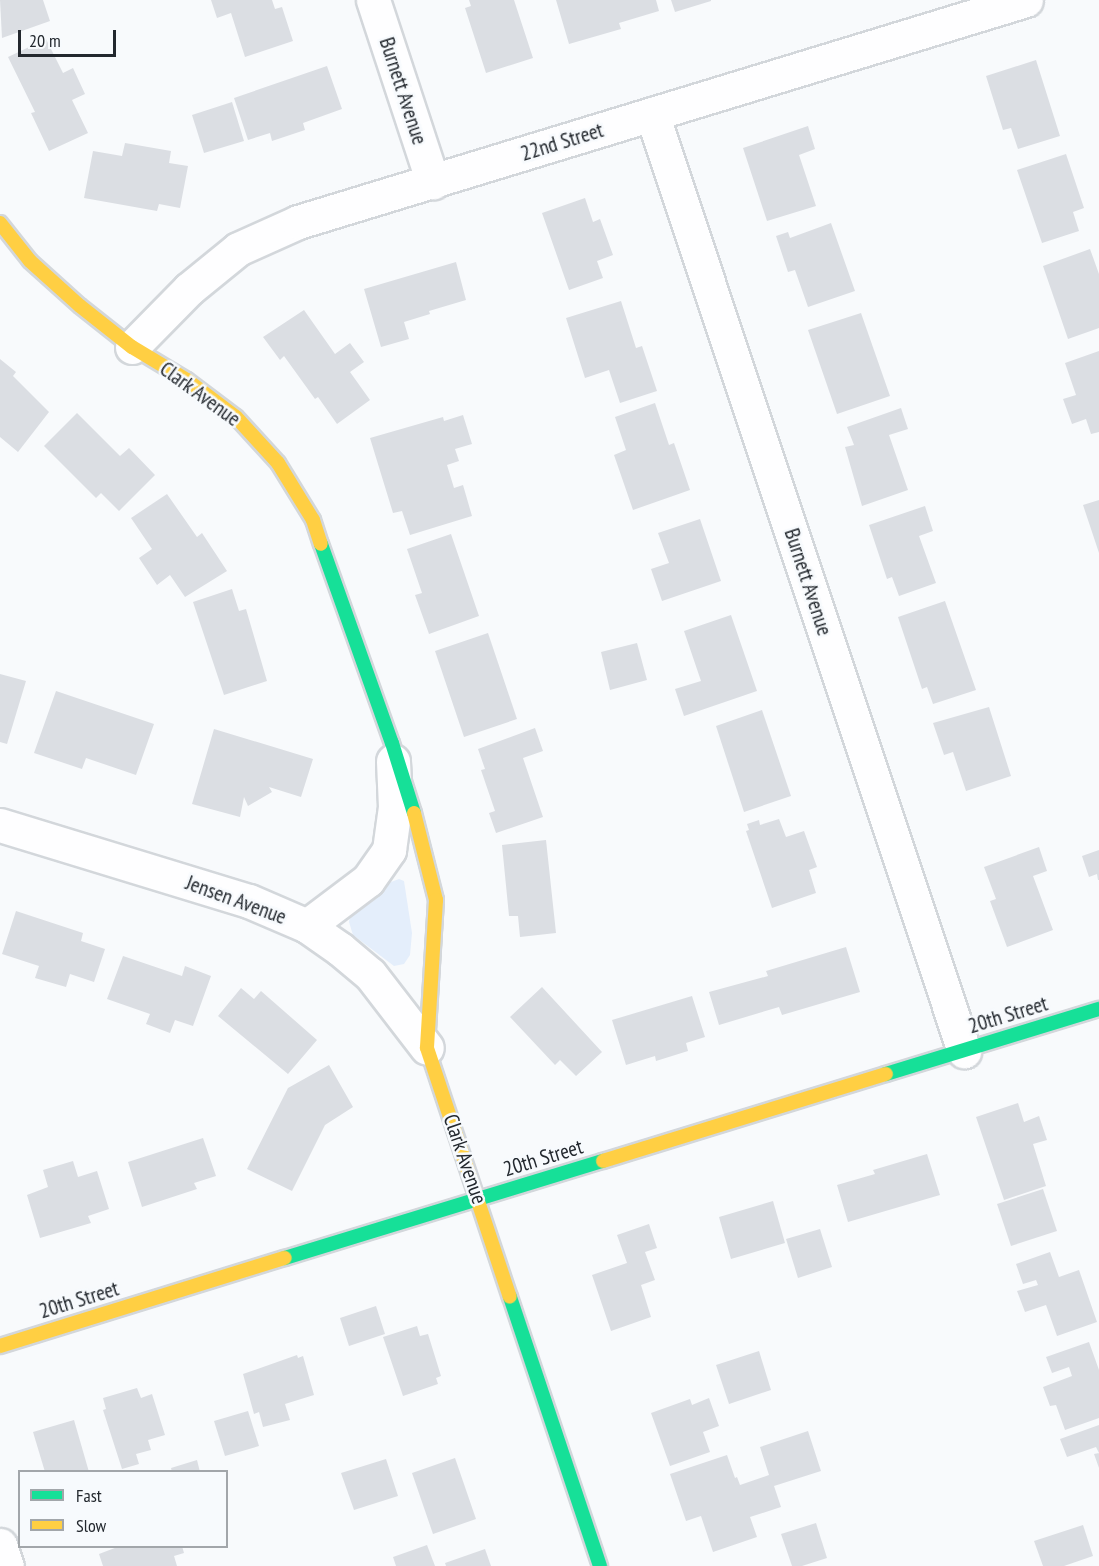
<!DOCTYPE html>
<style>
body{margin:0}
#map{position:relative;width:1099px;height:1566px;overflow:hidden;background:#f8fafc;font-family:"PT Sans Narrow",sans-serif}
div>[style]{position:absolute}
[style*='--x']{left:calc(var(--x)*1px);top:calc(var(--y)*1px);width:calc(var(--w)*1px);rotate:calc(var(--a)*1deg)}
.green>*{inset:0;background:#e4eefb}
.building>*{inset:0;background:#dbdee3}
.roads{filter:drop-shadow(2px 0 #d3d7db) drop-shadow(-2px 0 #d3d7db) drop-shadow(0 2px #d3d7db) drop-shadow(0 -2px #d3d7db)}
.street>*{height:33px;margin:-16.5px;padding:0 16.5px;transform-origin:16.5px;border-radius:16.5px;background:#fefeff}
.fast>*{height:14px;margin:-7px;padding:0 7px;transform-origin:7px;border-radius:7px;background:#16e098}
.slow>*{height:14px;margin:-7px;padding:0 7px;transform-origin:7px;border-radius:7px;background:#ffcf43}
span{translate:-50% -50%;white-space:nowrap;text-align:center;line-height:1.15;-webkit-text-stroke:5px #f7fafd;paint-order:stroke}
.street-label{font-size:21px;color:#23282e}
.legend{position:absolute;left:18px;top:1470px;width:210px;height:78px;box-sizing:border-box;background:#f7fafd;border:2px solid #a2a6aa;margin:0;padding:8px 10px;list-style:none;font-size:18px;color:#23282e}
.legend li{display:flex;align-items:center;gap:12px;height:30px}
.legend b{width:30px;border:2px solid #a2a6aa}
.scale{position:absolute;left:18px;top:30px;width:98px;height:27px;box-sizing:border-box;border:3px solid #23282e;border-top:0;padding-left:8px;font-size:18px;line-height:21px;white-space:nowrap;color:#23282e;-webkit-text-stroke:4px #f7fafd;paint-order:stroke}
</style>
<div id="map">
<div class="green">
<div style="clip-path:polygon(399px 879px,404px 881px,412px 933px,410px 955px,404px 964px,394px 966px,353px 935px,349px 922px,350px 917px,391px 882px)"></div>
</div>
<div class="building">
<div style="clip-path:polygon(0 0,43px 0,50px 21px,2px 38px)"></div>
<div style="clip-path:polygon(211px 0,272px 0,275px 9px,282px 7px,293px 41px,245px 57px,231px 13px,217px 18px)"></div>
<div style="clip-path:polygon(469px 0,514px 0,533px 58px,486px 73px,465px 8px,471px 6px)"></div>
<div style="clip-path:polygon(556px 0,656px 0,659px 11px,619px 23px,621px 29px,569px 44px)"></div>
<div style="clip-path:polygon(671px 0,711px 0,711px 1px,675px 12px)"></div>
<div style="clip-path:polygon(46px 39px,63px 73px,73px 68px,85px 94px,72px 100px,88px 133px,49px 151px,31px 113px,35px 112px,8px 57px)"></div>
<div style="clip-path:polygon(1036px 60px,1060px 136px,1018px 149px,1011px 128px,1003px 130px,986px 76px)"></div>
<div style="clip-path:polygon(327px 66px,342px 109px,303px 123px,305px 130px,272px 141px,270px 133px,248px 140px,234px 98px)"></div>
<div style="clip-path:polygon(232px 102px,244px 141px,204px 153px,192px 115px)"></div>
<div style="clip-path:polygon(808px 126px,815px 149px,799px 155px,816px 206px,767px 221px,743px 148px)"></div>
<div style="clip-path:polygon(125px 143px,171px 151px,169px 163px,188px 166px,180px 208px,159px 204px,157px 211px,84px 198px,93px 151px,122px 156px)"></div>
<div style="clip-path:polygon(1066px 154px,1084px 208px,1073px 212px,1079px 231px,1042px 243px,1017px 170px)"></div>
<div style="clip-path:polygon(585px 198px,593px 222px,600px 219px,613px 255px,597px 261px,603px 278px,569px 290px,542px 213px)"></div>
<div style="clip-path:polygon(831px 223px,855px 291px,808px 307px,795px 270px,788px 272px,776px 236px,788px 232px,790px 238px)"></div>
<div style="clip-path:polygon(1090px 249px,1099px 274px,1099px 328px,1068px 339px,1043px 266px)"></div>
<div style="clip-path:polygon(456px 262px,466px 300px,429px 311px,430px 314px,404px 322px,409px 339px,381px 347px,364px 289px)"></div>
<div style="clip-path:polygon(621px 301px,636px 348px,642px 346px,657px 391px,620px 403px,609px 370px,585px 378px,566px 318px)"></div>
<div style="clip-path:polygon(304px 310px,335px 354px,350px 343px,364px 362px,350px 372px,370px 400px,337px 424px,318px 397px,315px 399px,284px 356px,280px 360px,263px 337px)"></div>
<div style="clip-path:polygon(861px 313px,890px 396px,837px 414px,808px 330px)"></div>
<div style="clip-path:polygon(1099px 351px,1099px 432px,1091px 434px,1086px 419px,1072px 424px,1063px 399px,1076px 395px,1065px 363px)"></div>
<div style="clip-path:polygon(0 359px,16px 372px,13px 376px,49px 412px,18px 452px,0 437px)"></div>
<div style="clip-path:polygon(655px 403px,669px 445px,674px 443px,690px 490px,633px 510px,614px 455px,626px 450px,615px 417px)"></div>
<div style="clip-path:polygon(901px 408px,908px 429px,889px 435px,908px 490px,862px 506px,845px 447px,854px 445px,847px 427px)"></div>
<div style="clip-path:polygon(77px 413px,120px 456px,129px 448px,155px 475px,119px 511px,101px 493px,96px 498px,44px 446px)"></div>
<div style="clip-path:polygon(463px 415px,472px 444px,455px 449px,459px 461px,447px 465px,454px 488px,463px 485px,472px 516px,410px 535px,402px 511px,393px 513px,370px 438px,443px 417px,444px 421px)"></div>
<div style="clip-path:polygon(167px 494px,197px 537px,202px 533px,227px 571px,185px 597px,170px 575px,157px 585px,139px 558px,152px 549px,131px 518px)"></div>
<div style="clip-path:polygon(1099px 500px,1099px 553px,1083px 505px)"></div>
<div style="clip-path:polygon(925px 506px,933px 531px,919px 536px,936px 583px,899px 596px,892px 577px,887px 579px,869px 525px)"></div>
<div style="clip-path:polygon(700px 519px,721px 581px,662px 601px,651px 569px,669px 563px,658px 533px)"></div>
<div style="clip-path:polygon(451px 534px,479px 616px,429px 634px,415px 595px,422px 593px,407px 549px)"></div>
<div style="clip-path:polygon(232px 589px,239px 611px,246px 609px,267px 681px,224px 695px,193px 602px)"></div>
<div style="clip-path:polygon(945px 601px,976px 690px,933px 704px,927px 687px,922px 689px,898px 617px)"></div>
<div style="clip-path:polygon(731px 615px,757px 691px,684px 716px,675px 689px,701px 681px,684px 631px)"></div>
<div style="clip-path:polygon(488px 633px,517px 719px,464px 737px,435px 651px)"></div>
<div style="clip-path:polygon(637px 643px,647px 680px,610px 690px,601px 652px)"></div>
<div style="clip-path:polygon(0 674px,26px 681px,7px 744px,0 742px)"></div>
<div style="clip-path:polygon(56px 691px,154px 724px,136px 775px,86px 758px,82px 769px,34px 753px)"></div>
<div style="clip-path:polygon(989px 707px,1011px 776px,966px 791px,953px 752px,944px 755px,933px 723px)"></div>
<div style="clip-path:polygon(762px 710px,791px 796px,744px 812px,716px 726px)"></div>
<div style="clip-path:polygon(535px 728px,543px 751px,523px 758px,543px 817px,496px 833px,489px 813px,495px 811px,481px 770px,485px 769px,478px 749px)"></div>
<div style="clip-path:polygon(214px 729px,313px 759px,301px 797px,269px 787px,272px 792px,248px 806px,244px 797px,240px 817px,192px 804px)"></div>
<div style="clip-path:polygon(779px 819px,786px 837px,804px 831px,817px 867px,809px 870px,816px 893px,772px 908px,746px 831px,749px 830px,747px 824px,759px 820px,760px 825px)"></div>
<div style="clip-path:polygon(546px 840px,556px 933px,520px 937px,518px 916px,509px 916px,502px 845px)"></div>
<div style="clip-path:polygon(1039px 847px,1047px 871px,1033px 876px,1053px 930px,1007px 947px,990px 901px,996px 899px,984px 867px)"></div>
<div style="clip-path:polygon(1099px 850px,1099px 880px,1098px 880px,1097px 874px,1089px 877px,1082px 856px)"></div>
<div style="clip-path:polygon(16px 911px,83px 933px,81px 941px,105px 949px,94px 982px,70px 974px,66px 987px,35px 978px,39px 966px,2px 954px)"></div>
<div style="clip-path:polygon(846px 947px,860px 992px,782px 1015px,779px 1007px,719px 1025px,709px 992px,768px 976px,766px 971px)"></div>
<div style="clip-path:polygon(123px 956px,182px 976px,185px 966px,211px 976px,193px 1026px,175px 1020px,170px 1033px,146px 1024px,150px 1014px,107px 999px)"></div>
<div style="clip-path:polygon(542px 987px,602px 1052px,576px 1076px,560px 1060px,555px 1065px,510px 1017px)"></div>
<div style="clip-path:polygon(241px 988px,254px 999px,261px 991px,317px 1040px,288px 1074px,218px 1016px)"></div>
<div style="clip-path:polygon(692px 996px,705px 1037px,686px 1043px,688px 1051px,656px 1061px,655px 1056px,626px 1065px,612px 1020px)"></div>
<div style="clip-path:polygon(329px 1065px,353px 1107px,325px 1125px,292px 1191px,247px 1169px,288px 1088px)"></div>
<div style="clip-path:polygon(1018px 1103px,1024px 1122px,1039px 1116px,1047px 1140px,1033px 1144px,1046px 1186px,1004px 1200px,976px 1117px)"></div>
<div style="clip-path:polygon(203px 1138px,216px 1176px,194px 1183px,197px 1189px,142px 1207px,128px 1162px)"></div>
<div style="clip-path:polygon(927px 1154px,940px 1195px,848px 1222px,837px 1185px,875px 1174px,873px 1170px)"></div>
<div style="clip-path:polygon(73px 1161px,78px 1177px,97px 1171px,109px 1209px,88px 1216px,91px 1223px,40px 1238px,27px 1195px,48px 1187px,43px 1170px)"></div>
<div style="clip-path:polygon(1043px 1189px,1057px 1231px,1011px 1246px,997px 1204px)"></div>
<div style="clip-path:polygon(773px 1201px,785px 1243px,731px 1259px,719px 1217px)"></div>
<div style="clip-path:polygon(649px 1224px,657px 1248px,645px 1252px,655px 1280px,641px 1285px,651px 1317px,611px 1331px,592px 1275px,627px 1263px,617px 1235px)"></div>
<div style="clip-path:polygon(820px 1229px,832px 1267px,798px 1278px,786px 1239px)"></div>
<div style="clip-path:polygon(1050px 1252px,1059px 1277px,1079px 1270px,1097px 1322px,1057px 1336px,1046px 1305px,1025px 1312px,1017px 1291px,1038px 1285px,1036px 1280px,1023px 1284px,1016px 1264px)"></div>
<div style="clip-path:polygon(376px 1306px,385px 1334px,349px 1346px,340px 1318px)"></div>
<div style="clip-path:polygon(417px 1326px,420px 1336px,428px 1334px,441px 1376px,436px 1378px,438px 1384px,403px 1396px,383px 1337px)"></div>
<div style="clip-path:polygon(1089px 1342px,1099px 1370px,1099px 1418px,1065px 1430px,1056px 1405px,1050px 1406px,1043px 1387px,1072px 1376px,1069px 1367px,1052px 1373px,1046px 1357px)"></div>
<div style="clip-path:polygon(759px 1351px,771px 1390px,729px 1404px,716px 1365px)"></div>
<div style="clip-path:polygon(297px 1355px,298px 1358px,303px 1356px,314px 1395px,285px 1404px,290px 1420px,263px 1427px,259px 1412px,254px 1414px,243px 1374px)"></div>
<div style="clip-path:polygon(137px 1388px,141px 1398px,152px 1394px,165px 1435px,148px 1440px,151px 1450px,136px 1454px,139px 1464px,122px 1469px,103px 1410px,106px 1409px,103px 1398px)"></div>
<div style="clip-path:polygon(709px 1398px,719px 1426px,703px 1432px,710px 1452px,670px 1466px,651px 1413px,690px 1399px,692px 1405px)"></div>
<div style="clip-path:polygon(248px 1411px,259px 1446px,225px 1456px,214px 1421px)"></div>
<div style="clip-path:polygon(74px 1420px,89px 1472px,45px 1472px,33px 1432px)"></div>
<div style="clip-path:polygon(1099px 1425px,1099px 1468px,1094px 1454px,1099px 1453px,1096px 1447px,1067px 1457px,1060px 1439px)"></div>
<div style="clip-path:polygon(808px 1431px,821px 1471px,774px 1486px,781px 1507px,750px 1517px,757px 1537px,713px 1552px,701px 1516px,686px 1521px,670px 1474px,727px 1455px,735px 1478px,737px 1477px,740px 1485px,769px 1475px,760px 1447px)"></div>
<div style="clip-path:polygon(455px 1458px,476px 1519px,433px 1534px,412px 1473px)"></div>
<div style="clip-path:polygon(386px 1459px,398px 1496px,354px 1510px,341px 1473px)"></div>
<div style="clip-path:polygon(197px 1460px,200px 1472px,172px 1472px,171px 1468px)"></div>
<div style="clip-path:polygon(816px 1523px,827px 1558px,802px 1566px,792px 1566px,781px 1534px)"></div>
<div style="clip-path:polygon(1083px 1525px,1093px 1556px,1064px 1566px,1043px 1566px,1034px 1541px)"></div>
<div style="clip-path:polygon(427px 1545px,435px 1566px,396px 1566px,393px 1557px)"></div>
<div style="clip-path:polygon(120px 1546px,182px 1546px,184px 1553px,174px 1556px,177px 1566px,103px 1566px,99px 1554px)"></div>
<div style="clip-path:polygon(485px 1549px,491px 1566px,446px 1566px,445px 1563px)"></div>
</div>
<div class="roads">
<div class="street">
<div style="--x:373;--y:0;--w:192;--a:71.8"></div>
<div style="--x:652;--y:114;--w:988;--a:71.58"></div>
<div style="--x:132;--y:347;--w:81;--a:-45.5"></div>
<div style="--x:189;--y:289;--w:63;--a:-39.2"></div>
<div style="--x:238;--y:249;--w:66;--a:-24.2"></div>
<div style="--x:298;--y:222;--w:761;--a:-16.96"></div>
<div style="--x:0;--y:825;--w:260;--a:17"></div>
<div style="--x:249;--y:901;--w:63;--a:23.3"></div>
<div style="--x:307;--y:926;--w:40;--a:34.9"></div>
<div style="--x:340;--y:949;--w:39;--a:40"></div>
<div style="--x:370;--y:974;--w:93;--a:52.4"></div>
<div style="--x:307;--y:926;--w:76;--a:-37"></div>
<div style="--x:368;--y:880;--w:37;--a:-55"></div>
<div style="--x:389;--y:850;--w:43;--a:-82.1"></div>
<div style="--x:395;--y:807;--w:46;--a:-92.5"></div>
<div style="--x:0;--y:1545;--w:22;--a:72"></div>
</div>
<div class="fast">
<div style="--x:321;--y:544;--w:211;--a:70.4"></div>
<div style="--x:392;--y:743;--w:73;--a:72.6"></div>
<div style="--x:886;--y:1074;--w:223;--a:-17"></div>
<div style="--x:285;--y:1258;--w:332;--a:-17"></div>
<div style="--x:510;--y:1297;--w:284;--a:71.5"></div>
</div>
<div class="slow">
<div style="--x:0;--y:223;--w:48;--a:51.7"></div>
<div style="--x:30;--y:261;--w:67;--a:42"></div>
<div style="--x:80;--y:306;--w:66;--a:38.3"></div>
<div style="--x:132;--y:347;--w:64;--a:31"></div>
<div style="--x:187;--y:380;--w:61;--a:37.1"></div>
<div style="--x:236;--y:417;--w:62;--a:47.6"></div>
<div style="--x:278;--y:463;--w:67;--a:58.4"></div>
<div style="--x:313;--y:520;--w:25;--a:72"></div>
<div style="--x:414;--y:813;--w:90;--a:75.8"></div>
<div style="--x:436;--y:900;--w:148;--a:93.5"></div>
<div style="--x:427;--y:1048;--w:262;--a:71.6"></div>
<div style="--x:603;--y:1161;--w:296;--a:-17.1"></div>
<div style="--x:0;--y:1346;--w:298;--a:-17.2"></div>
</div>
</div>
<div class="street-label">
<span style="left:403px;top:91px;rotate:72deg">Burnett Avenue</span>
<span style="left:562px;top:142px;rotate:-17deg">22nd Street</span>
<span style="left:200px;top:394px;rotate:36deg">Clark Avenue</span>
<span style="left:808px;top:582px;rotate:72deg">Burnett Avenue</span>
<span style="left:236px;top:900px;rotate:20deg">Jensen Avenue</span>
<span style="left:1008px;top:1015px;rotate:-17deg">20th Street</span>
<span style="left:543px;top:1158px;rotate:-17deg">20th Street</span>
<span style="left:465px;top:1159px;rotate:71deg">Clark Avenue</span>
<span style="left:79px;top:1300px;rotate:-17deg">20th Street</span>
</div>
<ul class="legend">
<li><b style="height:8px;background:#16e098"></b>Fast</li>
<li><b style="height:8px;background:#ffcf43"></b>Slow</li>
</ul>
<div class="scale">20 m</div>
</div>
